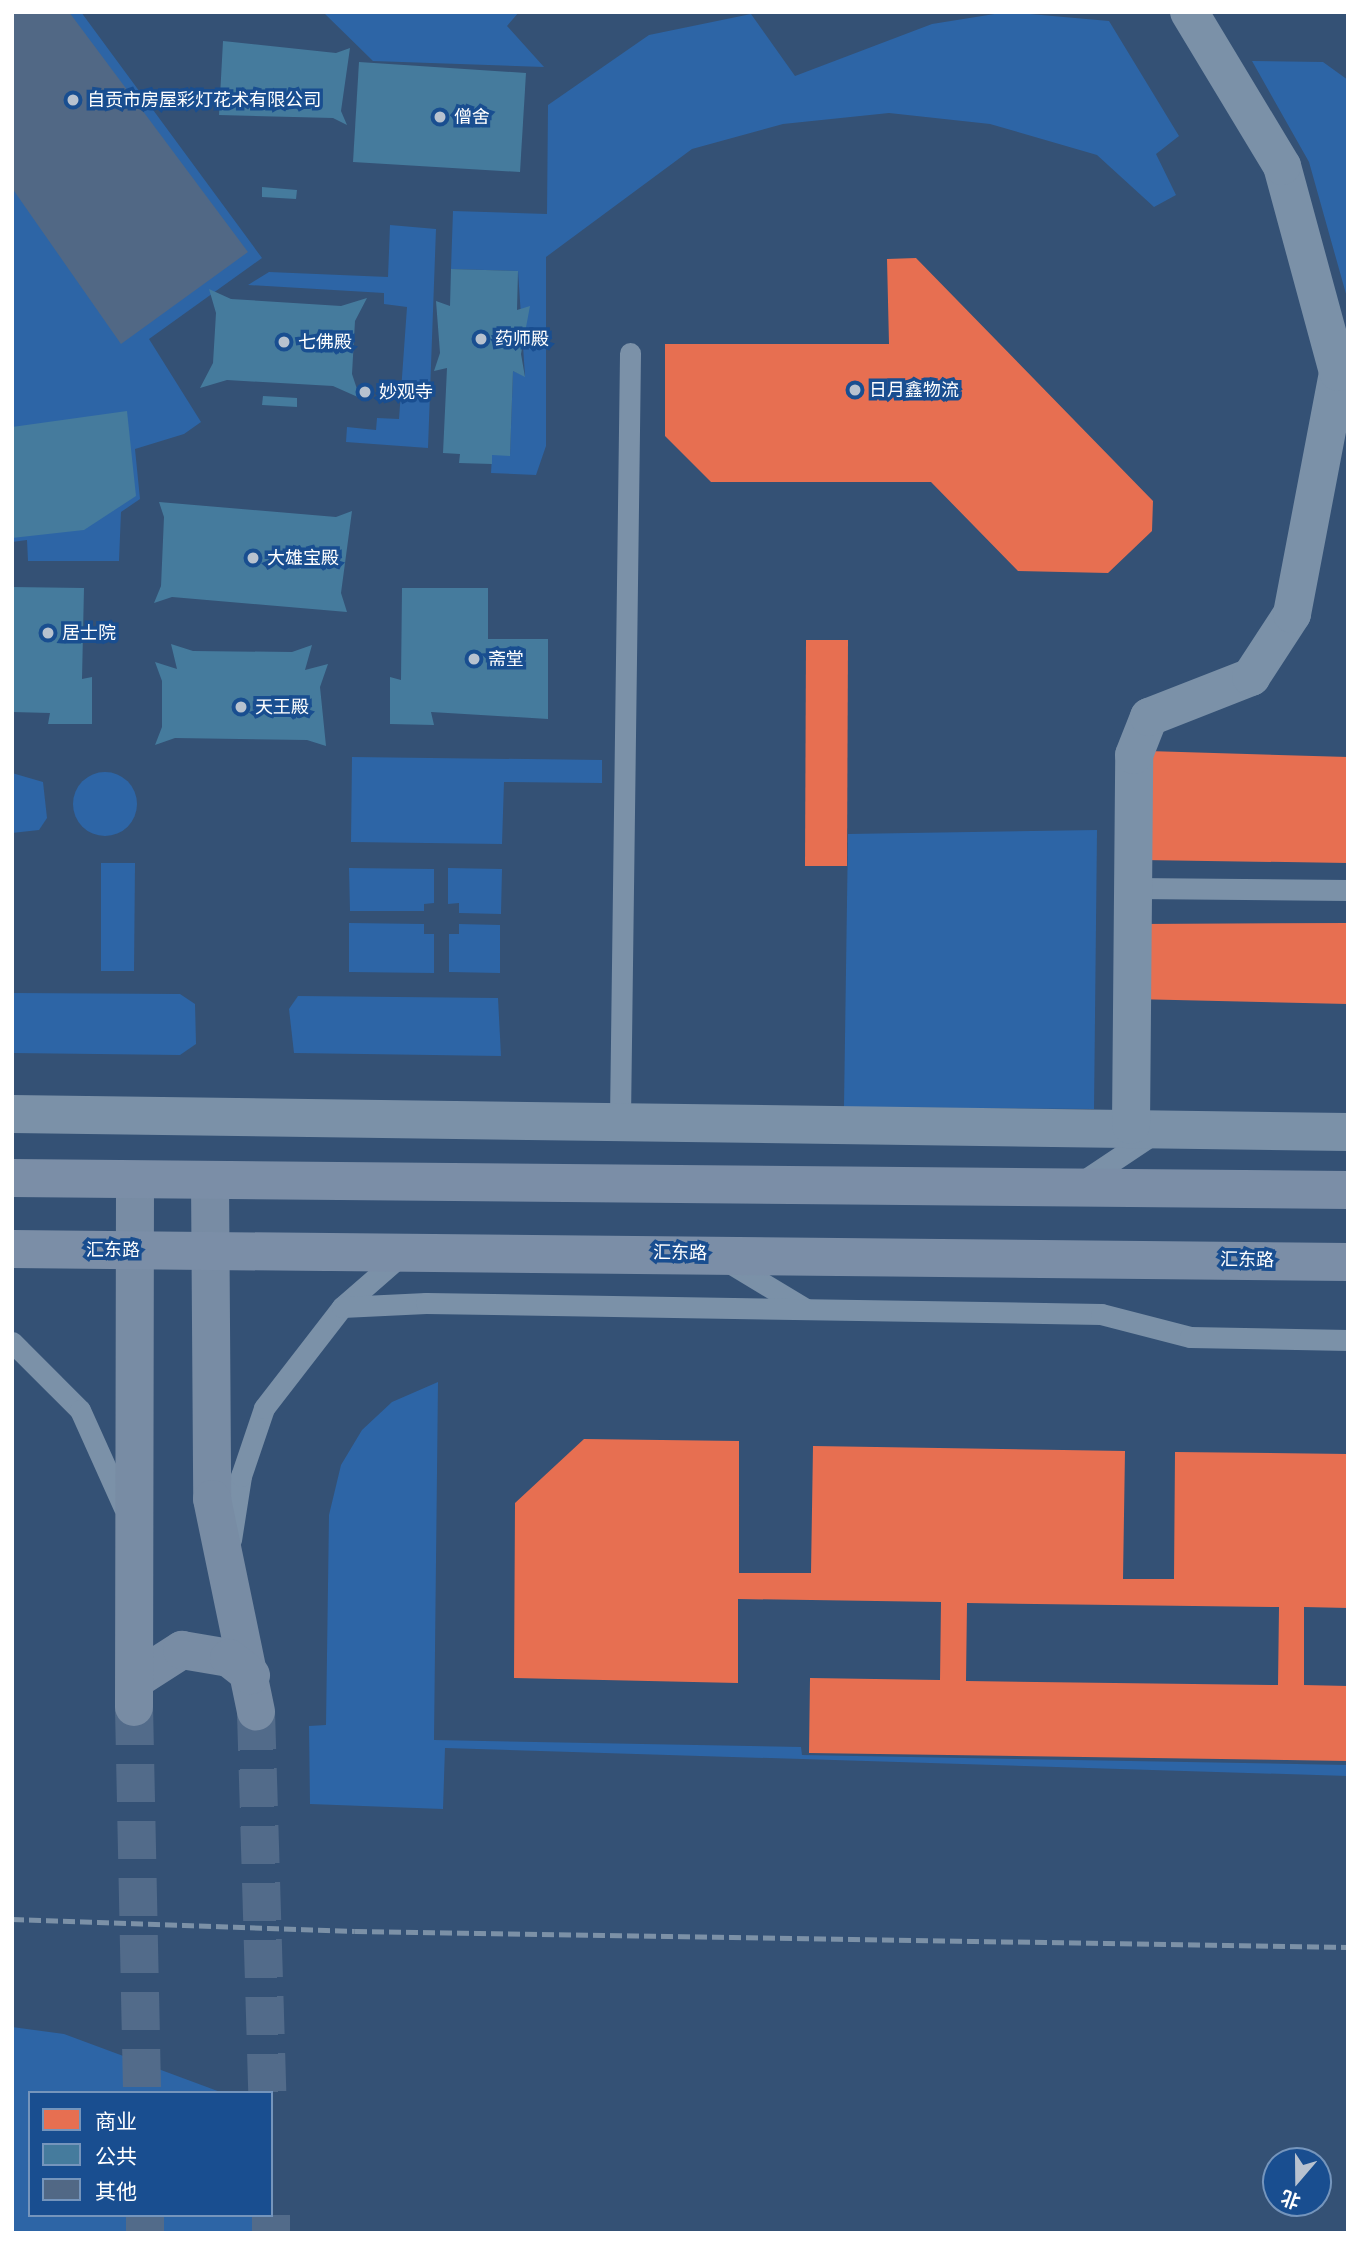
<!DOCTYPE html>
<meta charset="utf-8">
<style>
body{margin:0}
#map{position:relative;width:1360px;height:2245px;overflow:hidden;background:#345175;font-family:Mulish,"Noto Sans SC",sans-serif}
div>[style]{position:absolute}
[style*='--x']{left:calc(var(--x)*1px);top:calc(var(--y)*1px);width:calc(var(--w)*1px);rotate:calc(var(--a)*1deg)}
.green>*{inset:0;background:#2d65a6}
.round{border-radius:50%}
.shops>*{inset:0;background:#e76f51}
.public>*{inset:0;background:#457b9d}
.building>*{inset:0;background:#516885}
.secondary-tunnel>*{height:38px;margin-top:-19px;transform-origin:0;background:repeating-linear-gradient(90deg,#526b8a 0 38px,transparent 0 57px)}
.lane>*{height:21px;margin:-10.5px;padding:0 10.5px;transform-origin:10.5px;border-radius:10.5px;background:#7b91a8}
.street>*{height:38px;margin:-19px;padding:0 19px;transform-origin:19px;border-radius:19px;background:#7b91a8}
.secondary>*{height:38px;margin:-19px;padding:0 19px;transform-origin:19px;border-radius:19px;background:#788ca4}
.primary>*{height:38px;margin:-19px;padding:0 19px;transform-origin:19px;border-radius:19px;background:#7b8ea7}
.rail>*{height:5px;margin-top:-2.5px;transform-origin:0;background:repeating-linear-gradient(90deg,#7c91a7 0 12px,transparent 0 17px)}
.dots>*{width:19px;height:19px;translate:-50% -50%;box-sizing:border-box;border:4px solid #194e90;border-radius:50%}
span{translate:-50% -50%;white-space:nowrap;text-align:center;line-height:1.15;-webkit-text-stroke:7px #194e90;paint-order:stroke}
.poi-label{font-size:18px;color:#fff}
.left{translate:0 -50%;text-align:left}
.street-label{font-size:18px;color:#fff}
.frame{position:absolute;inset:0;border:14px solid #fff;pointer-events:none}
.legend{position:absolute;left:28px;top:2091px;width:245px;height:126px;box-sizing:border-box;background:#194e90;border:2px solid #7595bc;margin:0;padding:9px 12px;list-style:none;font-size:21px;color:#fff}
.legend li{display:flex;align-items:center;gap:14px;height:35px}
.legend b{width:35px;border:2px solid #7595bc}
.north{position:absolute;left:1262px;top:2147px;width:70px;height:70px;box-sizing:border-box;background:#194e90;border:2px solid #7595bc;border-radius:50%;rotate:200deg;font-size:19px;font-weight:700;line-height:28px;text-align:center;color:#fff}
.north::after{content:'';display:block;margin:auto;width:24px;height:32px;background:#b8c2cf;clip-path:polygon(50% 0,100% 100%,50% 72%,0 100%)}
</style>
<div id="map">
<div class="green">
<div style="clip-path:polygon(12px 12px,81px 12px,262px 258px,149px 339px,201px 422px,184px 434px,135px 449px,140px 499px,121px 512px,119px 561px,28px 561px,27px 540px,12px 542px)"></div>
<div style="clip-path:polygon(323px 12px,519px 12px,507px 26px,544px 67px,373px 61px)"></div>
<div style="clip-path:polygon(1007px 12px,1109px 21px,1179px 136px,1156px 154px,1176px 195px,1154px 207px,1097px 155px,990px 124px,889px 113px,783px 124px,692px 149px,546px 257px,546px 446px,536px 475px,491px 473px,492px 455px,510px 455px,513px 371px,525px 376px,518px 271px,451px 269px,453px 211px,547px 214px,548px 105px,649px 35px,751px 14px,795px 76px,932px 24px)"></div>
<div style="clip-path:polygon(1252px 61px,1323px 62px,1348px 80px,1348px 301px,1309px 162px)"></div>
<div style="clip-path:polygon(390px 225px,436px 229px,428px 448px,346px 442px,347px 427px,376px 430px,377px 418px,399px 419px,407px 307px,384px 304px,384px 293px,248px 285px,269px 272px,388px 277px)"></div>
<div style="clip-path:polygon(352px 757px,602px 760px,602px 783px,504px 782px,502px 844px,351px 842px)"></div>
<div class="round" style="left:73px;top:772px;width:64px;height:64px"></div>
<div style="clip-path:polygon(12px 773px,43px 782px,47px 818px,39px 830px,12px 833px)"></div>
<div style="clip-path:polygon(1097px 830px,1094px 1109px,844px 1107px,848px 834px)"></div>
<div style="clip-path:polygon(101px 863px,135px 863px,134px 971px,101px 971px)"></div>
<div style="clip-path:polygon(349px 868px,434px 869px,434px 903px,424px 904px,424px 911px,350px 911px)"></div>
<div style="clip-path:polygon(448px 868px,502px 869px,501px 914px,459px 913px,459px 903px,448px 904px)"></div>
<div style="clip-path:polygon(349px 923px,424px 924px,424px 934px,434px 934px,434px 973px,349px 972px)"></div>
<div style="clip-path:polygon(459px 924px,500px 925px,500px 973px,449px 972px,449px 934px,459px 934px)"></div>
<div style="clip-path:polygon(12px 993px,180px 994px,195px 1004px,196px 1044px,180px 1055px,12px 1053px)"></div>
<div style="clip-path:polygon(298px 996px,498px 998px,501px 1056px,294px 1053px,289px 1009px)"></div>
<div style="clip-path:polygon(438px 1382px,434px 1740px,801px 1747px,802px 1755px,1348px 1765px,1348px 1776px,445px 1748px,443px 1809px,310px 1804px,309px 1726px,326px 1725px,329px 1515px,341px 1465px,362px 1430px,392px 1402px)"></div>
<div style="clip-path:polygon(12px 2027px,64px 2034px,223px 2093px,30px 2093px,30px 2215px,258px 2215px,258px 2233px,12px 2233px)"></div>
</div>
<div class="shops">
<div style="clip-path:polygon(916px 258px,1153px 501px,1152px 531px,1108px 573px,1018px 571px,931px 482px,711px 482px,665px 436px,665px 344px,889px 344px,887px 259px)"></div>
<div style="clip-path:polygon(806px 640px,848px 640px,847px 866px,805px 866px)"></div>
<div style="clip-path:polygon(1148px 751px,1348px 757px,1348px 863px,1142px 860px)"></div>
<div style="clip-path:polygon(1348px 923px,1348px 1004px,1132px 999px,1139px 924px)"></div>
<div style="clip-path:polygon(evenodd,584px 1439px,739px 1441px,739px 1573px,811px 1573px,813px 1446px,1125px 1451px,1123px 1579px,1174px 1579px,1175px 1452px,1348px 1454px,1348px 1608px,1304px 1607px,1304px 1685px,1348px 1686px,1348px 1761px,809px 1753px,810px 1678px,940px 1680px,941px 1602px,738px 1599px,738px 1683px,514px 1678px,515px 1503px,584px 1439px,967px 1603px,1279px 1607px,1278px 1685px,966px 1681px,967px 1603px)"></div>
</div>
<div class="public">
<div style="clip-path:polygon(223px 41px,336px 53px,350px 48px,341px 111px,347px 125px,333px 118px,219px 115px)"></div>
<div style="clip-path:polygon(359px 62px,526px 73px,520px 172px,353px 162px)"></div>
<div style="clip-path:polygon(262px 187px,297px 190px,296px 199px,262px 197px)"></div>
<div style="clip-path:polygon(451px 269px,518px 271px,517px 310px,530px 306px,521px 354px,525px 377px,513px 371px,510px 456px,492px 455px,492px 464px,459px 463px,460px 454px,443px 453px,447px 368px,434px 371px,440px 353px,436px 301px,450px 306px)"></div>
<div style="clip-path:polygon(209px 289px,231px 299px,341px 306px,367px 298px,355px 321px,352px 374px,360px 398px,333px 386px,227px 380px,200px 388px,213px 363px,216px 313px)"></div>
<div style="clip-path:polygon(263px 396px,297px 398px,297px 407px,262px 405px)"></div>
<div style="clip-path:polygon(127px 411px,136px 496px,84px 530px,12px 538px,12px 427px)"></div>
<div style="clip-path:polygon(159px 502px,336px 517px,352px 511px,341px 593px,347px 612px,172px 597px,154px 603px,161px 586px,164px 517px)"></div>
<div style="clip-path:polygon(12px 587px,84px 588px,82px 679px,92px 677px,92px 724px,48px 724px,50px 713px,12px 712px)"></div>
<div style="clip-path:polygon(402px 588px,488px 588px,488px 639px,548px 639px,548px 719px,431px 712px,434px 725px,390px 724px,390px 677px,401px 680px)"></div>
<div style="clip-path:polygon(171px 644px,193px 651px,292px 652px,312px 645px,305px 670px,328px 664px,320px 687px,326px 746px,307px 740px,175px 738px,155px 745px,162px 727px,162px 681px,155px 662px,177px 669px)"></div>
</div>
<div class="building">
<div style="clip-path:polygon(12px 12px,69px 12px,248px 252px,121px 344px,12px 188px)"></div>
</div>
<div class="secondary-tunnel">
<div style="--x:134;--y:1707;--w:386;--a:88.8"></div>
<div style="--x:256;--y:1712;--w:381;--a:88.3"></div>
<div style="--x:145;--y:2215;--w:18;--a:90"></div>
<div style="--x:271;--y:2215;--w:18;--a:90"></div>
</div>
<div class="lane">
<div style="--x:1133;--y:888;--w:215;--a:0.5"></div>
<div style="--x:620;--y:1118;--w:765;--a:-89.25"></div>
<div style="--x:1080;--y:1183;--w:90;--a:-33.7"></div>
<div style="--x:728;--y:1262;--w:91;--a:31.1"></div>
<div style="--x:342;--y:1307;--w:82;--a:-41.1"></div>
<div style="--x:12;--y:1342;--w:96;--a:45"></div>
<div style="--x:80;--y:1410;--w:107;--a:65.8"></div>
<div style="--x:231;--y:1540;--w:65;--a:-81.1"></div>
<div style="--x:241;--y:1476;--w:72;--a:-71.3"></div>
<div style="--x:264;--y:1408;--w:128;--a:-52.3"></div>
<div style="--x:342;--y:1307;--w:84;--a:-2.7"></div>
<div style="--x:426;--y:1303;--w:675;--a:0.93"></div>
<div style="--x:1101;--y:1314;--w:92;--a:14.5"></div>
<div style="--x:1190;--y:1337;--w:158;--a:1.1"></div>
</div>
<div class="street">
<div style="--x:12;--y:1114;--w:1336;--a:0.77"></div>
<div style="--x:1131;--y:1125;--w:370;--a:-89.5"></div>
<div style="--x:1134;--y:755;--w:41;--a:-68.5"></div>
<div style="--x:1149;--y:717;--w:110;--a:-21.4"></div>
<div style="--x:1251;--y:677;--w:75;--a:-56.9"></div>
<div style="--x:1292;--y:614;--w:246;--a:-79.2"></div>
<div style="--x:1338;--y:372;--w:213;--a:-105.2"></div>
<div style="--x:1282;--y:166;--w:180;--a:-121.1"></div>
</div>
<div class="secondary">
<div style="--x:210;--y:1180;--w:319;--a:89.6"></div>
<div style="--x:212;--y:1499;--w:217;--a:78.3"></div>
<div style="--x:135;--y:1680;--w:56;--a:-32.6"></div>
<div style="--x:182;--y:1650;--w:48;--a:9.7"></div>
<div style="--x:229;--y:1658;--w:28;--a:38"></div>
<div style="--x:134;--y:1707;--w:527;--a:-89.89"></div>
</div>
<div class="primary">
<div style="--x:12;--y:1178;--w:1336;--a:0.51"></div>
<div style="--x:12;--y:1249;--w:1336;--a:0.56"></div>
</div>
<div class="rail">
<div style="--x:12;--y:1919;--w:343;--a:2"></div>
<div style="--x:355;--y:1931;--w:993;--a:0.92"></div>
</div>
<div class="dots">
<div style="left:73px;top:100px;background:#b8c2cf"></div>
<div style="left:440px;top:117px;background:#b8c2cf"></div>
<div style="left:481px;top:339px;background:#b8c2cf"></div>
<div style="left:284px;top:342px;background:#b8c2cf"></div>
<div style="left:855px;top:390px;background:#b8c2cf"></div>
<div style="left:365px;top:392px;background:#b8c2cf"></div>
<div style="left:253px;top:558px;background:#b8c2cf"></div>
<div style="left:48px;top:633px;background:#b8c2cf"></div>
<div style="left:474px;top:659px;background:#b8c2cf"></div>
<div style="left:241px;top:707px;background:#b8c2cf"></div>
</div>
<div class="poi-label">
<span class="left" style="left:87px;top:100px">自贡市房屋彩灯花术有限公司</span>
<span class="left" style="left:454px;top:117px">僧舍</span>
<span class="left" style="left:495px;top:339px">药师殿</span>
<span class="left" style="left:298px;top:342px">七佛殿</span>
<span class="left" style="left:869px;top:390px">日月鑫物流</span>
<span class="left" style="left:379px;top:392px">妙观寺</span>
<span class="left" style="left:267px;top:558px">大雄宝殿</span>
<span class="left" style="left:62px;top:633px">居士院</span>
<span class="left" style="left:488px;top:659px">斋堂</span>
<span class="left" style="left:255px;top:707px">天王殿</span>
</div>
<div class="street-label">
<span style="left:113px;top:1250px">汇东路</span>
<span style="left:680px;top:1253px;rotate:1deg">汇东路</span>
<span style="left:1247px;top:1260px;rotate:1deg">汇东路</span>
</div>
<div class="frame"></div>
<ul class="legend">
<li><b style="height:19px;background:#e76f51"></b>商业</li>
<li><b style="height:19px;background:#457b9d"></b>公共</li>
<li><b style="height:19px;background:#516885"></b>其他</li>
</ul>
<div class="north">北</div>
</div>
